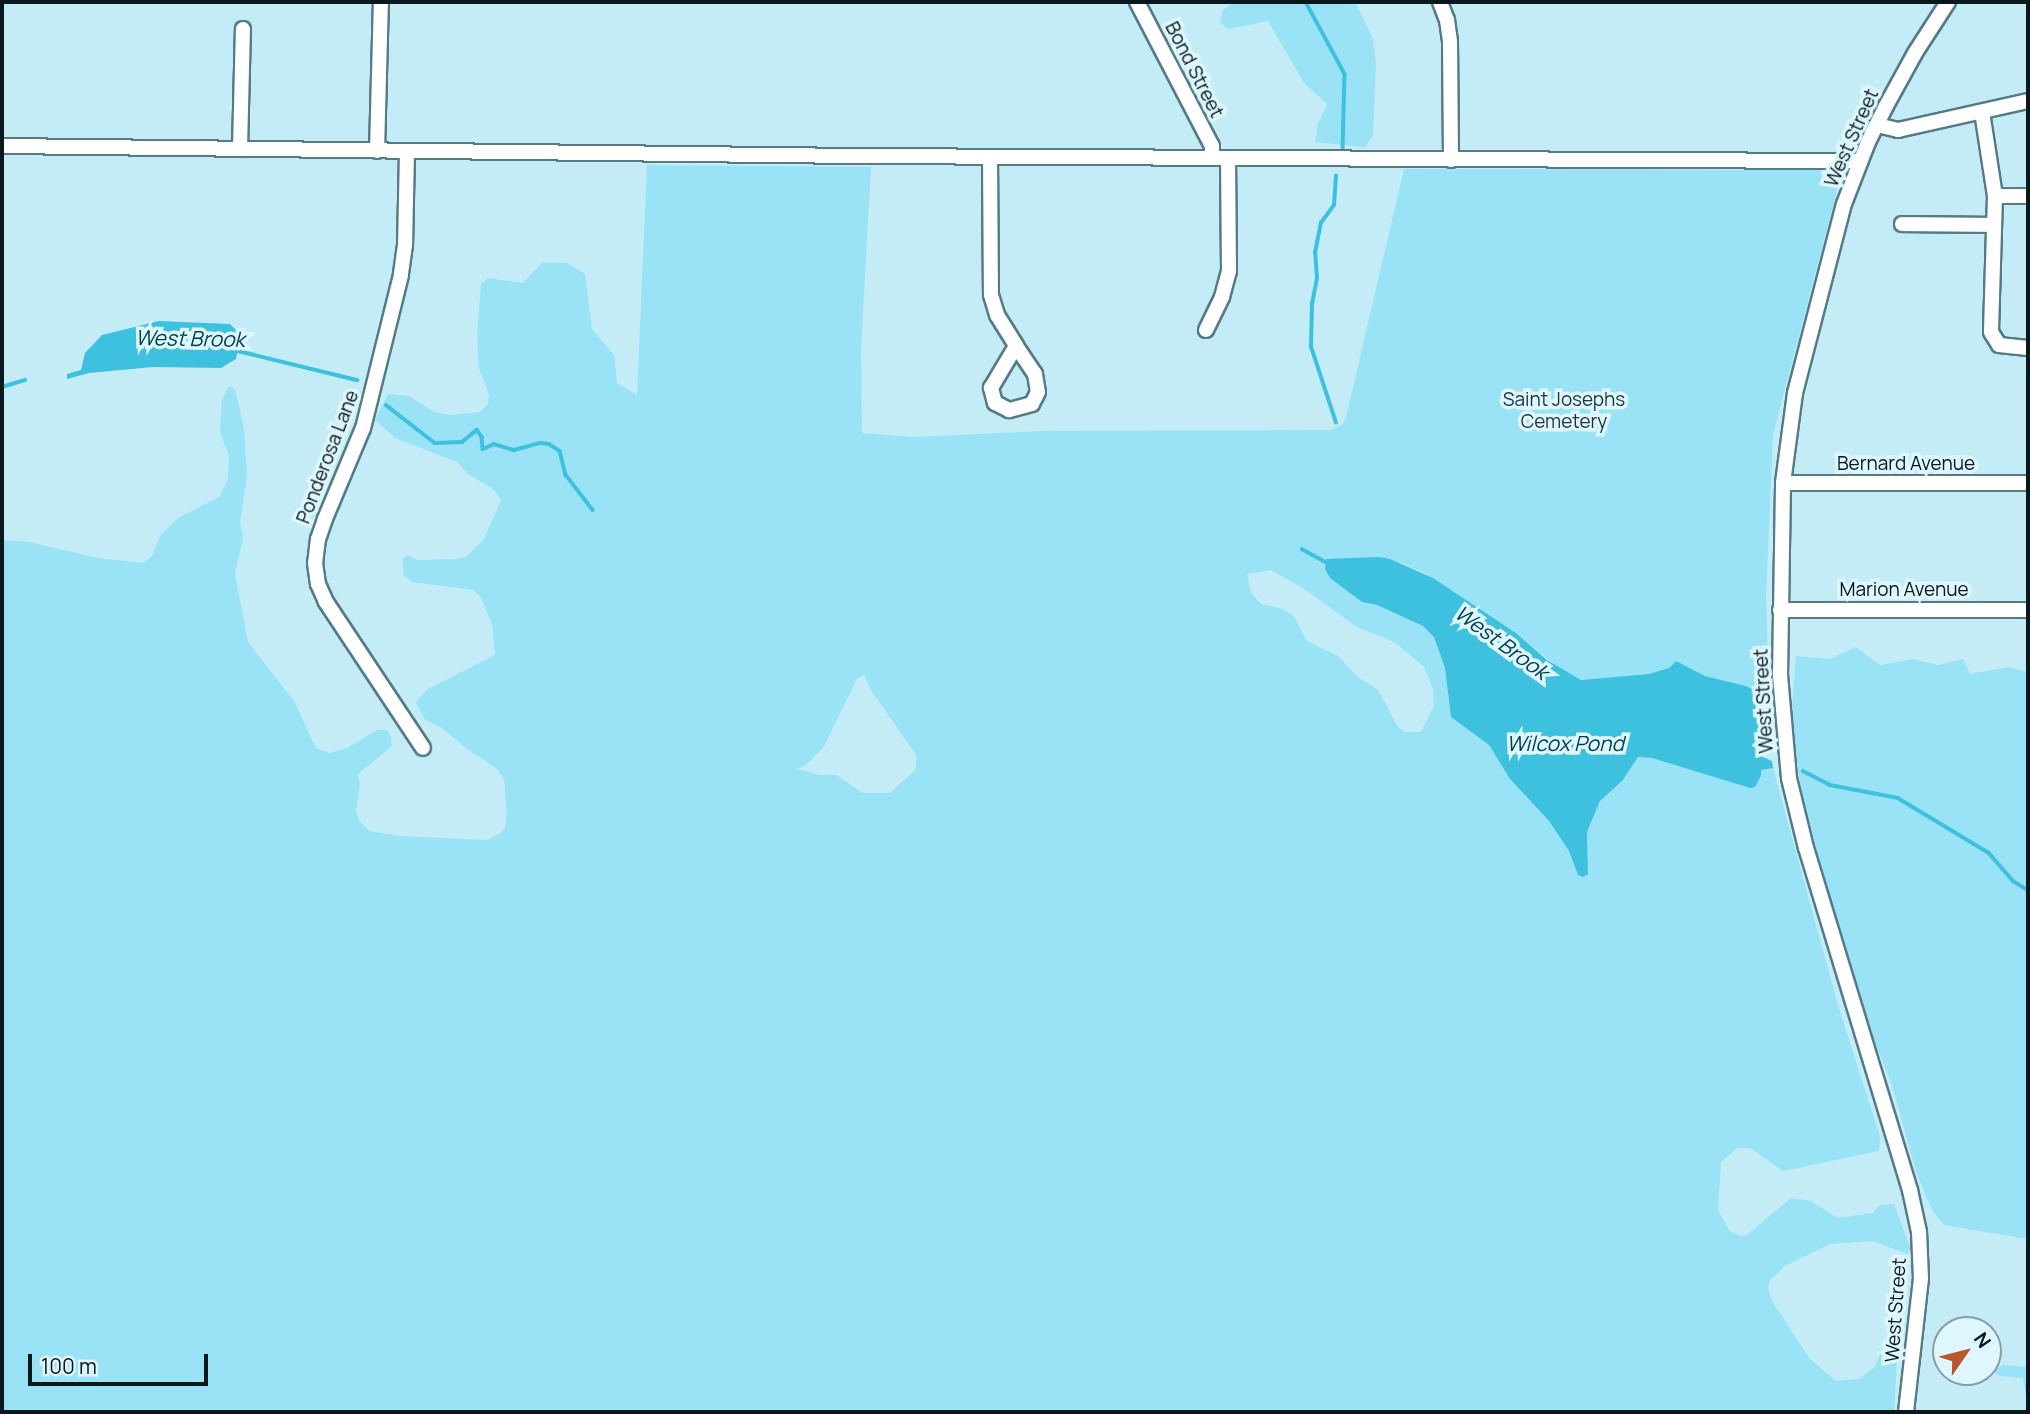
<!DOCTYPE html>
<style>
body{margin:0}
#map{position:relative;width:2030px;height:1414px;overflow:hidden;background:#c3ecf7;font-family:Manrope,sans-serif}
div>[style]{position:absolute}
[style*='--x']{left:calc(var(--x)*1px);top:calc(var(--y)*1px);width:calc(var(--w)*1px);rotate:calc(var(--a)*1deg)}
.green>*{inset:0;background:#9ae3f7}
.water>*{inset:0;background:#3ec1df}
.stream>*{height:3.5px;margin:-1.75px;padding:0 1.75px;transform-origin:1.75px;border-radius:1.75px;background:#3ec1df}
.roads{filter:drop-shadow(2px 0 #557b85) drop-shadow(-2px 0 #557b85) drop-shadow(0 2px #557b85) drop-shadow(0 -2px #557b85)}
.minor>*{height:14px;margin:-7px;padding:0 7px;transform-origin:7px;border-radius:7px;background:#fff}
span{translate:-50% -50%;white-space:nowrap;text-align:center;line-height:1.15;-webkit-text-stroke:7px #def6fd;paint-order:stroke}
.street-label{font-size:19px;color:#09181c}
.park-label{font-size:19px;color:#1e3339}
.water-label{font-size:21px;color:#06424e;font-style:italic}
.frame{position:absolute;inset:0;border:4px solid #09181c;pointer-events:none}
.north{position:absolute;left:1932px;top:1316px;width:70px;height:70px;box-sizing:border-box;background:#def6fd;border:2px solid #899da3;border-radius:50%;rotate:55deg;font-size:19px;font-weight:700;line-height:28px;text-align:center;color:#09181c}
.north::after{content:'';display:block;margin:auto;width:24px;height:32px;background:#bc552d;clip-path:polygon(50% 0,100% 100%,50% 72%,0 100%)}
.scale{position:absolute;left:28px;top:1354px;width:180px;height:32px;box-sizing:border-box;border:4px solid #09181c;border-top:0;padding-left:9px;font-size:21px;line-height:24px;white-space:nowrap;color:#09181c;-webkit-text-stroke:5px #def6fd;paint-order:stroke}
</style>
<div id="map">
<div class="green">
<div style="clip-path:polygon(1234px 2px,1355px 2px,1373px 39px,1376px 63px,1373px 136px,1365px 147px,1315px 142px,1318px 124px,1327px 104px,1304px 83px,1268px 21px,1229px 29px,1220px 23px,1223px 10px)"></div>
<div style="clip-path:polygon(evenodd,647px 165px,871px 167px,861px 349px,862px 433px,914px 437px,1045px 431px,1330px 430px,1342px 425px,1346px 417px,1404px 169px,1818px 170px,1831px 173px,1839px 183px,1773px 435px,1766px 597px,1769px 691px,1760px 693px,1746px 686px,1705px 676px,1676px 661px,1669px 668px,1649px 674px,1581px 680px,1559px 668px,1516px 633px,1425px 573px,1390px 559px,1326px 559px,1324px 562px,1325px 569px,1362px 602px,1377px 605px,1423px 626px,1434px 637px,1445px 668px,1451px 717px,1489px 745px,1510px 779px,1549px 821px,1569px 851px,1578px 874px,1588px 874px,1587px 832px,1600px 801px,1623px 780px,1638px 757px,1652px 758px,1750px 788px,1761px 777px,1761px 770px,1773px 768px,1838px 1005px,1880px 1136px,1879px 1151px,1783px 1171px,1750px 1148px,1737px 1148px,1721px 1162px,1718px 1210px,1729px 1230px,1740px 1236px,1747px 1235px,1791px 1198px,1811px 1201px,1838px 1218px,1873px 1213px,1880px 1205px,1894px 1204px,1911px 1250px,1907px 1254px,1873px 1241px,1830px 1244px,1785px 1266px,1770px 1280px,1768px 1288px,1772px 1301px,1810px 1359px,1836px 1381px,1859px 1379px,1875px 1367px,1885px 1342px,1894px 1345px,1897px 1361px,1894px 1412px,2px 1412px,2px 540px,29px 542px,98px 558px,143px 563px,152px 556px,160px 536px,178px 518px,219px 497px,228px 480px,229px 456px,220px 432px,222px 399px,229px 386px,235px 389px,244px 429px,247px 477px,240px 522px,243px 538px,235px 574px,248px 642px,294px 701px,316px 748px,329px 753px,347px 748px,377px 730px,387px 730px,391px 737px,392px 746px,358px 774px,360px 785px,356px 809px,359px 821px,370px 831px,400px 836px,487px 840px,499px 834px,505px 828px,507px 813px,504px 779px,497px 769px,467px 749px,442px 728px,425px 720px,416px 703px,426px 690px,495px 655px,492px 624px,480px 596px,473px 590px,412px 582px,404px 576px,402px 560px,407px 555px,418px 560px,457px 559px,467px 556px,484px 539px,501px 500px,493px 489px,468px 474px,457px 462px,395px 438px,375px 420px,388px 394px,409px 396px,434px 412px,450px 415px,480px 412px,488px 404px,489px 395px,479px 368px,477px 336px,481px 284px,488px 278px,523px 283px,542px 263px,567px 263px,585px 274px,592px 329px,614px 355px,617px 383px,637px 395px,647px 165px,1271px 570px,1304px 589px,1357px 627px,1396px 643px,1424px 667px,1433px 689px,1434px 706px,1421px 732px,1405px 732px,1398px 727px,1378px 690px,1358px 677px,1338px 656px,1307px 641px,1293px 615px,1280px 608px,1261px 604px,1251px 593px,1247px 574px,1271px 570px,647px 165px,864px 674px,870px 689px,917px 756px,915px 770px,890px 793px,863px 793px,836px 775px,820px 775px,797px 769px,805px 766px,823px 748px,857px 679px,864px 674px)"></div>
<div style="clip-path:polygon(1856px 647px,1880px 665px,1913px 659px,1938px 665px,1963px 659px,1970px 674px,2009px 667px,2028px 672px,2028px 1239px,1944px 1225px,1932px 1210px,1916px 1172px,1892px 1085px,1867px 1023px,1824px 877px,1802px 795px,1791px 719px,1796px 656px,1830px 659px)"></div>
<div style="clip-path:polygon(2003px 1365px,2028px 1367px,2028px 1412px,2023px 1378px,2000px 1376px,1991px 1371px)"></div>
</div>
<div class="water">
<div style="clip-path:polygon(159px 321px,230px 324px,235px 329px,239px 344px,236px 359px,221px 368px,153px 367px,89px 373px,67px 379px,67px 374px,81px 370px,85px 353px,102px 335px)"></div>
<div style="clip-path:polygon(1379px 557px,1390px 559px,1433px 578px,1516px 633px,1547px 660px,1581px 680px,1649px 674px,1669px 668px,1676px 661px,1705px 676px,1746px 686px,1760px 693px,1758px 755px,1772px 761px,1773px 768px,1761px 770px,1761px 776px,1755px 787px,1750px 788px,1652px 758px,1638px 757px,1623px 780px,1600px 801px,1587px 832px,1588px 874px,1583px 877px,1578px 875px,1569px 851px,1549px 821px,1510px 779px,1489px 745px,1451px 717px,1445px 668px,1434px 637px,1423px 626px,1377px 605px,1362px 602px,1330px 578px,1325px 569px,1326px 559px)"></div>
</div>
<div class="stream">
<div style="--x:1306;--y:2;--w:82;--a:61.6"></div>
<div style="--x:1345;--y:74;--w:74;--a:91.5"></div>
<div style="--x:234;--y:350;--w:127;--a:13.7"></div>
<div style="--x:2;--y:387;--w:24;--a:-17"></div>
<div style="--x:386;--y:405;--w:62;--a:37.8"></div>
<div style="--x:435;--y:443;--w:27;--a:-2"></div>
<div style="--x:462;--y:442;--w:19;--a:-39"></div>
<div style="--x:477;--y:430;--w:9;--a:54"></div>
<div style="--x:482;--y:437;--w:12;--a:85"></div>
<div style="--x:483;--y:449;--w:12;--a:-24"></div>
<div style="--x:494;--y:444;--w:21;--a:17"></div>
<div style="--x:514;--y:450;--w:27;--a:-15"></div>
<div style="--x:540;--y:443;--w:9;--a:6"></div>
<div style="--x:549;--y:444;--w:13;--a:32"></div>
<div style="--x:560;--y:451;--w:25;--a:76"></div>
<div style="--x:566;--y:475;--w:44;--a:52.4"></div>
<div style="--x:1336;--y:423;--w:80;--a:-108.2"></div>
<div style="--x:1311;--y:347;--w:43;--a:-88.7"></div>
<div style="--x:1312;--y:304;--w:25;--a:-79"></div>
<div style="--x:1317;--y:279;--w:26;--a:-94"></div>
<div style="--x:1315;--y:253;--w:31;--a:-79"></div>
<div style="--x:1321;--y:223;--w:22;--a:-54"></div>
<div style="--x:1334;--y:205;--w:29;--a:-86"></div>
<div style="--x:1302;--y:549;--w:29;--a:29"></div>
<div style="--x:1803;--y:771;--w:30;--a:27"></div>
<div style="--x:1830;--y:785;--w:69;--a:10.8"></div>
<div style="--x:1898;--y:798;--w:106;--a:31.1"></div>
<div style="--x:1989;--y:853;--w:37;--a:49"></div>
<div style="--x:2013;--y:881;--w:17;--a:31"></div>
</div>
<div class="roads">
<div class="minor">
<div style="--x:1137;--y:2;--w:162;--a:62.5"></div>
<div style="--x:1212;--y:146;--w:12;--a:90"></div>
<div style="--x:1440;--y:2;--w:19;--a:69"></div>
<div style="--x:1447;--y:20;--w:22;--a:82"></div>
<div style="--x:1450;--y:42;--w:118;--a:89.5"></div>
<div style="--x:1982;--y:112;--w:85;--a:81.2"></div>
<div style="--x:1995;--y:196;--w:136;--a:91.7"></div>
<div style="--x:1991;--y:332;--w:15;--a:58"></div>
<div style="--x:1999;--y:345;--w:29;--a:6"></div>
<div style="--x:1877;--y:125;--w:22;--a:13"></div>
<div style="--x:1898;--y:130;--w:133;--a:-12.6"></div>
<div style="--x:2;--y:146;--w:853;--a:0.67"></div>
<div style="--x:855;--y:156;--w:1005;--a:0.29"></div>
<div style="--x:240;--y:149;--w:120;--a:-88.6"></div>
<div style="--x:377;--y:151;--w:149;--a:-88.5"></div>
<div style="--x:407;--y:151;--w:94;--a:91.2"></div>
<div style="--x:405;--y:245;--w:30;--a:98"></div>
<div style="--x:401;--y:275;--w:158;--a:103.9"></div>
<div style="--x:363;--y:428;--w:99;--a:112.7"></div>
<div style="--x:325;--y:519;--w:21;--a:109"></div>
<div style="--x:318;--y:539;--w:24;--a:97"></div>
<div style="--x:315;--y:563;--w:21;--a:82"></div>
<div style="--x:318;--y:584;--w:20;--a:66"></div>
<div style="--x:326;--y:602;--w:175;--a:56.4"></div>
<div style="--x:990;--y:157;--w:138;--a:89.6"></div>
<div style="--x:991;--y:295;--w:21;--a:73"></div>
<div style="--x:997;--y:315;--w:36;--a:58"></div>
<div style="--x:1995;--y:196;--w:33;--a:0"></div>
<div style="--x:1902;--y:224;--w:92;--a:0.6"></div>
<div style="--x:1206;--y:330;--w:37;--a:-64"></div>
<div style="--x:1222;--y:297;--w:27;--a:-75"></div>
<div style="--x:1229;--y:271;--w:113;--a:-90.5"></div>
<div style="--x:1016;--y:346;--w:34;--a:56"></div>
<div style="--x:1035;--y:374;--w:18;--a:81"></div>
<div style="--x:1038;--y:392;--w:13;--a:117"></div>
<div style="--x:1032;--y:404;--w:24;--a:165"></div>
<div style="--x:1009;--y:410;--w:16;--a:-153"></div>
<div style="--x:995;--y:403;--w:16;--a:-105"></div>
<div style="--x:991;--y:388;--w:49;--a:-59.2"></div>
<div style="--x:1783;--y:483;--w:245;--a:0"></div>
<div style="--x:1780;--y:610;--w:248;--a:0"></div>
<div style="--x:1906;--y:1412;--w:134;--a:-83.6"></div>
<div style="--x:1921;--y:1279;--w:47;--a:-92.4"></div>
<div style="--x:1919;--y:1232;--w:43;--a:-102.1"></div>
<div style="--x:1910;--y:1190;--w:357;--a:-106.9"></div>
<div style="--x:1806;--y:848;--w:72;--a:-103.7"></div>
<div style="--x:1789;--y:778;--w:102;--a:-95"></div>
<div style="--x:1780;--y:676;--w:193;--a:-89.1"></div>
<div style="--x:1783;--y:483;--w:91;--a:-82.4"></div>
<div style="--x:1795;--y:393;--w:195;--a:-75.5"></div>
<div style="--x:1844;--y:204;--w:66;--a:-68.8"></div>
<div style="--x:1868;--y:142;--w:40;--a:-63.4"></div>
<div style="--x:1886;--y:106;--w:60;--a:-61.3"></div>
<div style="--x:1915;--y:53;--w:61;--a:-57.1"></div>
</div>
</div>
<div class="street-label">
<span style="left:1194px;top:70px;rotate:63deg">Bond Street</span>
<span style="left:1852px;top:138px;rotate:-66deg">West Street</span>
<span style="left:328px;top:457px;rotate:-69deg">Ponderosa Lane</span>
<span style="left:1906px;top:464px">Bernard Avenue</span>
<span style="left:1904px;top:590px">Marion Avenue</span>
<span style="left:1764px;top:701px;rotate:-93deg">West Street</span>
<span style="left:1896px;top:1310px;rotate:-86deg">West Street</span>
</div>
<div class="park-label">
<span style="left:1564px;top:411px">Saint Josephs<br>Cemetery</span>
</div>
<div class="water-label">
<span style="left:190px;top:338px;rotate:1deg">West Brook</span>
<span style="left:1502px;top:642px;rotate:36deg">West Brook</span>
<span style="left:1565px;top:743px">Wilcox Pond</span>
</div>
<div class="frame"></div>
<div class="north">N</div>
<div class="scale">100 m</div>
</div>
